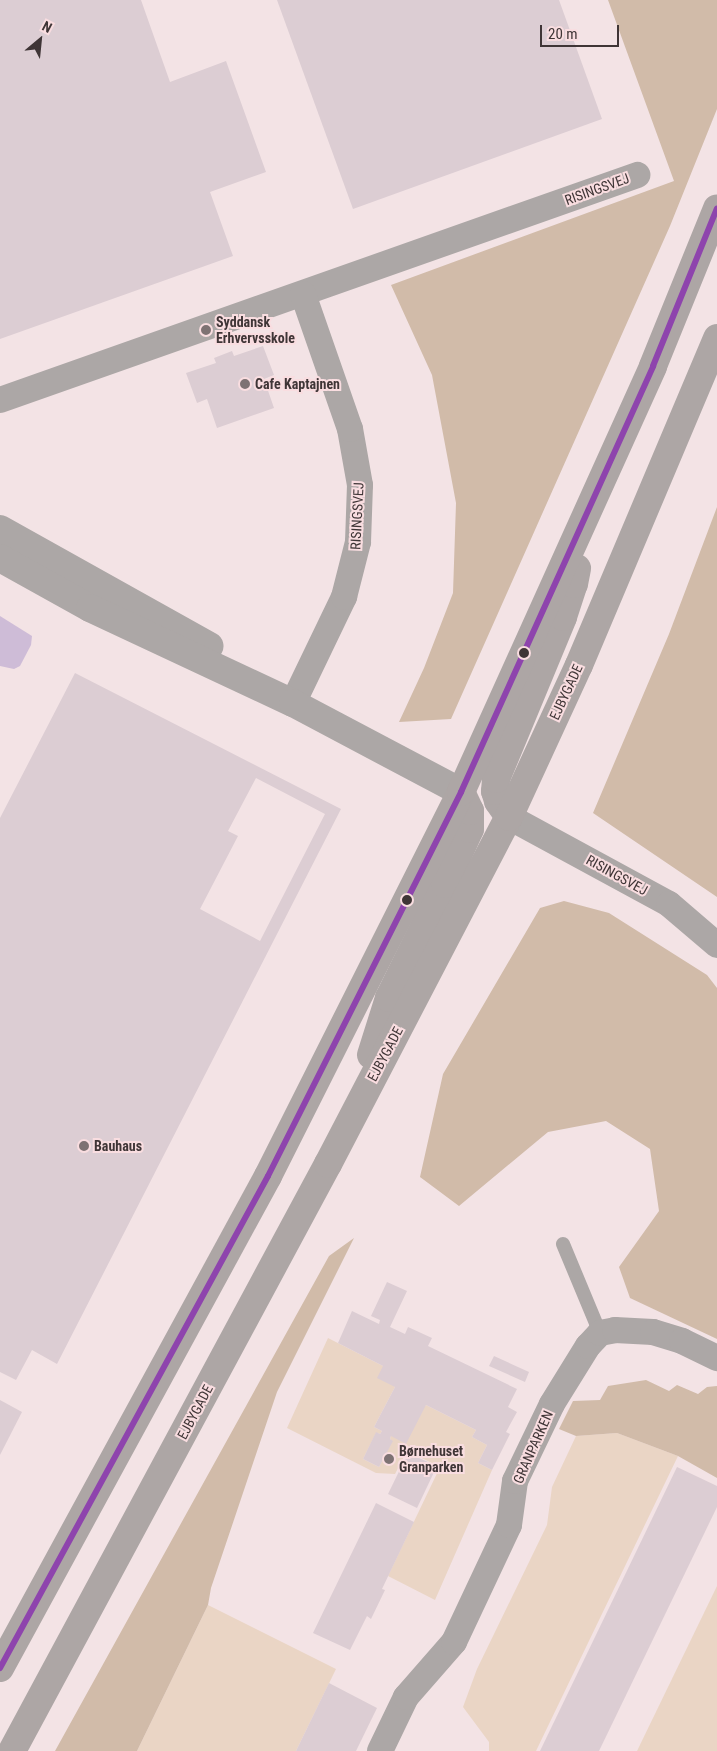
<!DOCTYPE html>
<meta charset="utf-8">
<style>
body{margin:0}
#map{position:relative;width:717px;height:1751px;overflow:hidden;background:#f3e3e5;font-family:"Roboto Condensed",sans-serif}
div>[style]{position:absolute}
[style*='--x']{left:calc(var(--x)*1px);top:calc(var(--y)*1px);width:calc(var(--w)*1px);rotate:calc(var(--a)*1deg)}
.green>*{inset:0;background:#ead5c5}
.forest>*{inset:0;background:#d1bba9}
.water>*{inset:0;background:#cebcd7}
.building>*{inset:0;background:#dccdd3}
.service>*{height:14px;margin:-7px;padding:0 7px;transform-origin:7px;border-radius:7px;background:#aca7a6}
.minor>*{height:26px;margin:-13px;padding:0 13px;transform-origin:13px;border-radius:13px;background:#aca7a6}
.tertiary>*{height:28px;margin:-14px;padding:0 14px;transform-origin:14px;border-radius:14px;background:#aca7a6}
.secondary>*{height:28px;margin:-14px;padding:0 14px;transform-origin:14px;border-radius:14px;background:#ada6a5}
.bus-1>*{height:6px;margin:-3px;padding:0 3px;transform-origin:3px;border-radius:3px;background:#8e44ad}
.dots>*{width:14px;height:14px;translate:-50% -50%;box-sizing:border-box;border:2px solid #f9dde0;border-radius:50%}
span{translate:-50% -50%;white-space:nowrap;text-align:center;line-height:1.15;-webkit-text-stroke:4px #f9dde0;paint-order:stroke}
.street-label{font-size:14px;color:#3f3536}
.poi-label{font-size:14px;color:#3f3536;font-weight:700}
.left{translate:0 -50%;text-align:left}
.north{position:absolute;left:15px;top:15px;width:50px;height:50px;-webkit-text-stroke:4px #f9dde0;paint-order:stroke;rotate:28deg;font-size:14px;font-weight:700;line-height:20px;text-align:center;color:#3f3536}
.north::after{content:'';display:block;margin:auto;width:18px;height:22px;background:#3f3536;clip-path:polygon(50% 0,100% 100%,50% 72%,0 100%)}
.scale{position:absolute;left:540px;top:25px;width:79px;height:22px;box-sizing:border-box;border:2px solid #3f3536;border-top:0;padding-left:6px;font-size:15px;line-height:18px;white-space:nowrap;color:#3f3536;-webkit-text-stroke:4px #f9dde0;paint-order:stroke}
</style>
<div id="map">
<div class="green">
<div style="clip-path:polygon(328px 1338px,383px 1366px,395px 1387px,374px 1427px,382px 1431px,380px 1434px,376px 1433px,363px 1459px,379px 1467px,392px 1441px,390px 1439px,391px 1436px,426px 1405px,476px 1430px,472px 1437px,487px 1445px,478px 1463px,492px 1470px,435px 1600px,388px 1576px,440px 1467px,407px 1451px,395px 1474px,376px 1473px,287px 1428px)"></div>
<div style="clip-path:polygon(617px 1433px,678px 1456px,536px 1751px,489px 1751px,489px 1742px,463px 1707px,477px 1669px,547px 1525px,552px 1487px,576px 1436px)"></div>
<div style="clip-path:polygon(717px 1586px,717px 1751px,637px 1751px)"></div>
<div style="clip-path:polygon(208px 1605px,336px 1669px,296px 1751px,137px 1751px)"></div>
</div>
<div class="forest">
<div style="clip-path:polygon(608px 0,717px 0,717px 109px,670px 226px,451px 719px,399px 722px,424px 668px,453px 593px,456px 503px,432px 375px,391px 285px,674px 181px)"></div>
<div style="clip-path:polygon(717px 507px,717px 897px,593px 813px,669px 634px)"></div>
<div style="clip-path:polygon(564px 901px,609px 913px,707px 975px,717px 988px,717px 1339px,630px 1298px,619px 1267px,659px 1211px,650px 1149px,606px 1121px,548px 1132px,459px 1206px,420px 1177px,443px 1074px,540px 908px)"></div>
<div style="clip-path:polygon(354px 1238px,277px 1392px,211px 1588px,208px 1605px,137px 1751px,55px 1751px,329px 1256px)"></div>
<div style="clip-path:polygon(646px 1380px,669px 1391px,677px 1385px,698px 1394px,707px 1387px,717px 1386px,717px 1478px,678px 1456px,617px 1433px,576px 1436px,559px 1429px,573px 1401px,600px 1400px,608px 1386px)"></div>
</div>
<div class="water">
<div style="clip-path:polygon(0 616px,32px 636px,31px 645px,20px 666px,14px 669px,0 666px)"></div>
</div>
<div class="building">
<div style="clip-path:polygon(0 0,141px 0,170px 82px,226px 61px,266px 172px,210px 192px,233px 256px,0 339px)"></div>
<div style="clip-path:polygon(277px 0,559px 0,602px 119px,353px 209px)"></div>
<div style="clip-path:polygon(263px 346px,274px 375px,264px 379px,274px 408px,217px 428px,207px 399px,197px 403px,186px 373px,216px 363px,214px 358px,232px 351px,234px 356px)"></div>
<div style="clip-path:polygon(evenodd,75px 673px,341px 809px,57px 1364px,32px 1350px,16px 1380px,0 1372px,0 818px,75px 673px,256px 778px,325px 814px,260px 941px,200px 909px,238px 836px,228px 831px,256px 778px)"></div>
<div style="clip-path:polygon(387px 1282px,407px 1291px,390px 1327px,405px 1334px,408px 1327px,432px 1338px,428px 1346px,517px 1389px,508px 1407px,517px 1412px,506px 1432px,510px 1434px,492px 1470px,478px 1463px,487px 1445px,472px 1437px,476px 1430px,426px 1405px,406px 1444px,391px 1436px,390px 1439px,393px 1441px,379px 1467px,363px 1459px,376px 1432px,380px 1434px,382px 1431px,374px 1427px,395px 1387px,377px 1378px,383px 1366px,338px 1343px,352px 1311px,379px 1324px,380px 1320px,371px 1316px)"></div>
<div style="clip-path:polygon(494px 1356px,529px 1372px,525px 1382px,489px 1366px)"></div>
<div style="clip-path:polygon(0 1400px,22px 1412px,0 1455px)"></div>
<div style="clip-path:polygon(408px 1453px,437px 1466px,417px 1508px,388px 1494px)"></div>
<div style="clip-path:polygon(677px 1467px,717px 1486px,717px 1507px,599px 1751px,540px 1751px)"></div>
<div style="clip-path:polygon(376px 1503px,414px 1522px,382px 1589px,385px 1590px,371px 1619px,367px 1616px,350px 1650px,313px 1633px)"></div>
<div style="clip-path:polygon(329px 1683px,377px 1708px,356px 1751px,296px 1751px)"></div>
</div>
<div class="service">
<div style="--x:563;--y:1244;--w:96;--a:67.4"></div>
</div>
<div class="minor">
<div style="--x:0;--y:400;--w:676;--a:-19.45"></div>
<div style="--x:293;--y:703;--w:118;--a:-64.3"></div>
<div style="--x:344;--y:597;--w:57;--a:-75.7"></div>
<div style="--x:358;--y:542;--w:57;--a:-88"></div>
<div style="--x:360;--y:485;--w:57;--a:-100.1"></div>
<div style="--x:350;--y:429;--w:143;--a:-109.2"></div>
<div style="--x:509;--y:817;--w:182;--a:28.5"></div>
<div style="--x:669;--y:904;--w:63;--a:40.5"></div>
<div style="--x:380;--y:1751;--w:60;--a:-64.3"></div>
<div style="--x:406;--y:1697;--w:73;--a:-48.9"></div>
<div style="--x:454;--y:1642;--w:129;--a:-64.8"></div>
<div style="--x:509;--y:1525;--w:44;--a:-82.2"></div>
<div style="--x:515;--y:1481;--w:85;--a:-64.3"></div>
<div style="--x:552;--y:1404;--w:68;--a:-58.2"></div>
<div style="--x:588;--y:1346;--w:18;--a:-47"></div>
<div style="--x:600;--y:1333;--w:15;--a:-11"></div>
<div style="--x:615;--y:1330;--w:38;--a:3"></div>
<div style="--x:653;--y:1332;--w:30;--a:17"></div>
<div style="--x:682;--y:1341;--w:39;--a:26"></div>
</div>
<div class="tertiary">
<div style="--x:0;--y:529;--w:240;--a:29.2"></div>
<div style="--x:0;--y:558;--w:103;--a:29.1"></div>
<div style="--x:90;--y:608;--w:224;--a:25.1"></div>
<div style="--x:293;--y:703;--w:190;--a:27.9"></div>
</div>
<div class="secondary">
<div style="--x:509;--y:817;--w:19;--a:-125"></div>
<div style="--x:498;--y:801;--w:10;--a:-107"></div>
<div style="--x:495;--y:791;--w:12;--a:-85"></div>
<div style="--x:496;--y:779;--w:175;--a:-67.5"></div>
<div style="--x:563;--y:617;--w:35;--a:-72"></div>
<div style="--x:574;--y:584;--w:16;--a:-79"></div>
<div style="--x:371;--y:1055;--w:60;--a:-72.5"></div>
<div style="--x:389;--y:998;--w:127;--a:-63.8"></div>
<div style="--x:445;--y:884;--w:60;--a:-65.6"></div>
<div style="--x:470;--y:829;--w:18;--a:-90"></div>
<div style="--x:470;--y:811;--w:21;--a:-115"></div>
<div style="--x:0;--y:1668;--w:560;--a:-61.42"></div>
<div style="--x:268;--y:1176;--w:430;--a:-63.3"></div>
<div style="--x:461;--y:792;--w:467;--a:-65.7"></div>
<div style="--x:653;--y:366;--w:170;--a:-67.9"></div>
<div style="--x:12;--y:1751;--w:667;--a:-61.71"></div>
<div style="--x:328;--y:1164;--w:391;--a:-62.5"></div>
<div style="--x:509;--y:817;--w:167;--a:-65.3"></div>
<div style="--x:579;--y:665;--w:355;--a:-67.1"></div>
</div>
<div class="bus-1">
<div style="--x:0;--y:1668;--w:560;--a:-61.42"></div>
<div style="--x:268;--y:1176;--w:430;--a:-63.3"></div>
<div style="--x:461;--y:792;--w:467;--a:-65.7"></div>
<div style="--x:653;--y:366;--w:170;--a:-67.9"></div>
</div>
<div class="dots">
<div style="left:206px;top:330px;background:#7e7273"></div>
<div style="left:245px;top:384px;background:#7e7273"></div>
<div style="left:524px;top:653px;background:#3f3536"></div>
<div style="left:407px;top:900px;background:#3f3536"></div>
<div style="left:84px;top:1146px;background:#7e7273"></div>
<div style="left:389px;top:1459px;background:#7e7273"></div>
</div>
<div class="street-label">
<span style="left:597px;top:189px;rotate:-20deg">RISINGSVEJ</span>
<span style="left:357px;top:516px;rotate:-87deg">RISINGSVEJ</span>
<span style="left:566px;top:692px;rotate:-65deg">EJBYGADE</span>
<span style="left:617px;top:875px;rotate:29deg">RISINGSVEJ</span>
<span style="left:385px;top:1054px;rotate:-62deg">EJBYGADE</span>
<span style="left:195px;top:1412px;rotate:-62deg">EJBYGADE</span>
<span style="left:533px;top:1447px;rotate:-66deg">GRANPARKEN</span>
</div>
<div class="poi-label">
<span class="left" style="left:216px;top:330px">Syddansk<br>Erhvervsskole</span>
<span class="left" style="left:255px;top:384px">Cafe Kaptajnen</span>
<span class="left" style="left:94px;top:1146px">Bauhaus</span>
<span class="left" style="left:399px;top:1459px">Børnehuset<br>Granparken</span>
</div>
<div class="north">N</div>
<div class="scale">20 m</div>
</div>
